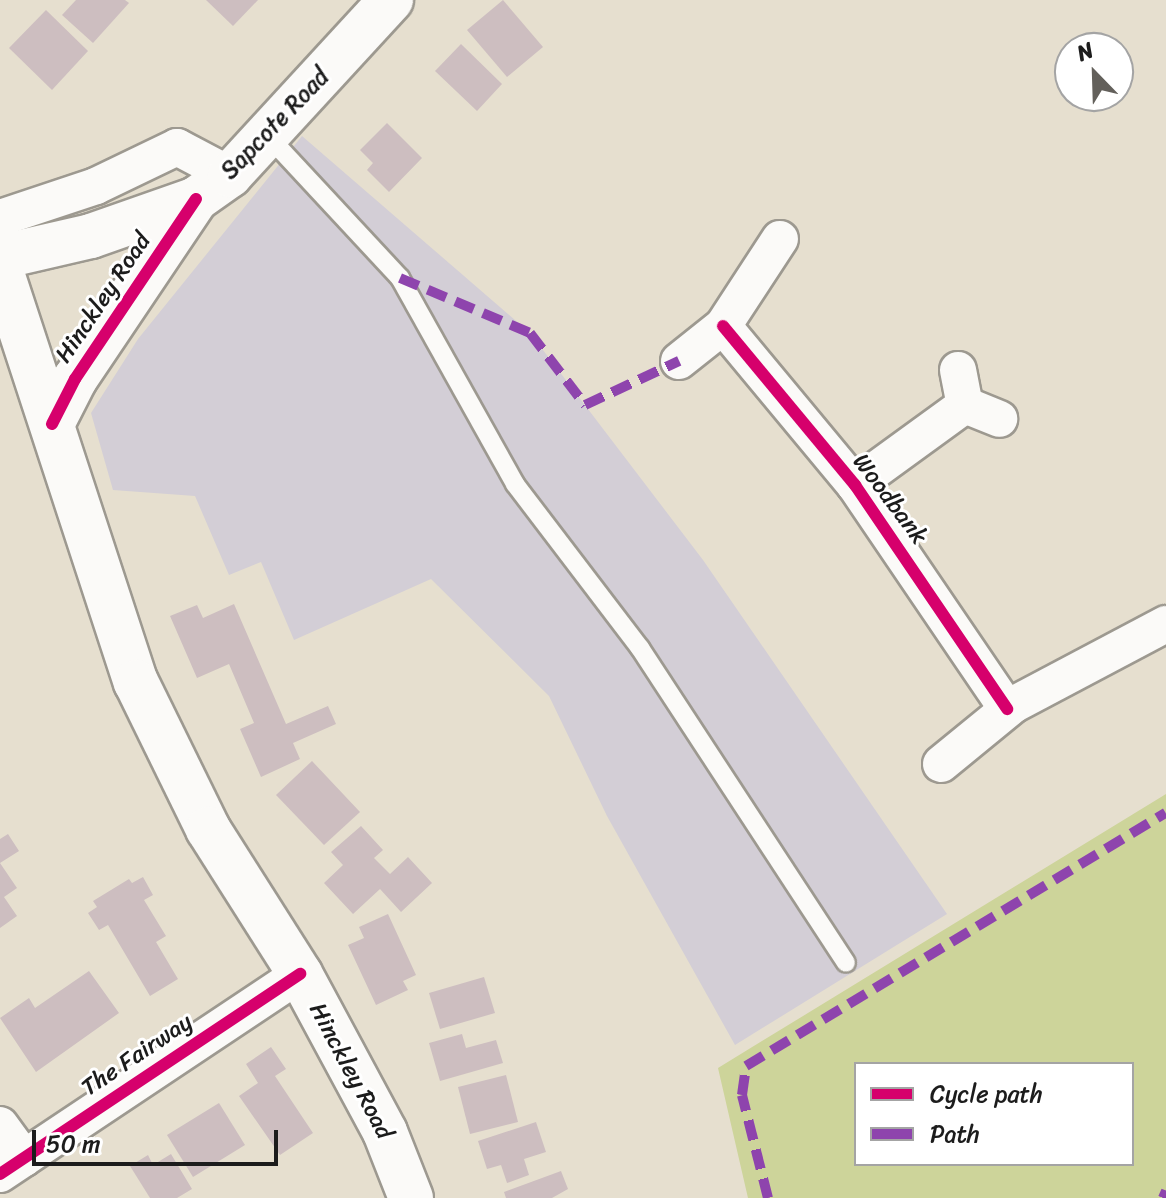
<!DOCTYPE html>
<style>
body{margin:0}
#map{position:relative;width:1166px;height:1198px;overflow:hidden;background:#e6dfcf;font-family:Sriracha,sans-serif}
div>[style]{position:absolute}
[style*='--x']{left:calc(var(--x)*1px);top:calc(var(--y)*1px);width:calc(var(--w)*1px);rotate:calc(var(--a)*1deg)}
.industrial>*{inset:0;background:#d3ced6}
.green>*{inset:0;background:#cdd49a}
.building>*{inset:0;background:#cdbec0}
.roads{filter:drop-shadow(2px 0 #9d9990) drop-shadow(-2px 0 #9d9990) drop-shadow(0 2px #9d9990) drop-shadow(0 -2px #9d9990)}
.lane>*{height:18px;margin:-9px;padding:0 9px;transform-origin:9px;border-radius:9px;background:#fbfaf8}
.street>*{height:36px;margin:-18px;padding:0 18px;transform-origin:18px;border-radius:18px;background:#fbfaf8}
.secondary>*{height:44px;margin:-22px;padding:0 22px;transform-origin:22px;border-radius:22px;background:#fbfaf8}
.quiet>*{height:10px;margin-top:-5px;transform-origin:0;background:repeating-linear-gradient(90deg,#8e44ad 0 20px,transparent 0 30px)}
.cycleway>*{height:12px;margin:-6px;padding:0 6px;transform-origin:6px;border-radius:6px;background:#d6006c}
span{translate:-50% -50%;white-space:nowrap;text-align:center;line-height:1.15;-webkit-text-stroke:6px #fff;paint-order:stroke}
.street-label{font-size:24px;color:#1c1c1c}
.legend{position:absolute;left:854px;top:1062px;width:280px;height:104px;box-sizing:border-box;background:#fff;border:2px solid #a4a4a4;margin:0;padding:10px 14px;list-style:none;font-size:24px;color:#1c1c1c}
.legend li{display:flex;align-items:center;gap:16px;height:40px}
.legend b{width:40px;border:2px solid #a4a4a4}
.north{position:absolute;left:1054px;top:32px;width:80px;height:80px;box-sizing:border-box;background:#fff;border:2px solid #a4a4a4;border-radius:50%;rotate:337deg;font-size:22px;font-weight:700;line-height:32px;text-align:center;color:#1c1c1c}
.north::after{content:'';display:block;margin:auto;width:28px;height:36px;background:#63605b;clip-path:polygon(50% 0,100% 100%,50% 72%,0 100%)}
.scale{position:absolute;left:32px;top:1130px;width:246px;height:36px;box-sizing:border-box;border:4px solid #1c1c1c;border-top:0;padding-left:10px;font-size:24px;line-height:28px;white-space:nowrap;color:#1c1c1c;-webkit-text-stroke:6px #fff;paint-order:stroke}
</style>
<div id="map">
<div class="industrial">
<div style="clip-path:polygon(302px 136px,530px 333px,703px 560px,947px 914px,735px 1045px,607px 816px,549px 696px,431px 579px,294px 640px,261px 562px,229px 575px,195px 496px,113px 490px,91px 413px,138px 339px)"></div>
</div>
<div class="green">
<div style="clip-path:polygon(evenodd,1166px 794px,1166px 1198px,748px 1198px,718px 1068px,1166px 794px,856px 1064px,1132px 1064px,1132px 1164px,856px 1164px,856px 1064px)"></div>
</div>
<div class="building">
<div style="clip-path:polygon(76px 0,125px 0,129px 3px,93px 43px,62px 15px)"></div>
<div style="clip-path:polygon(206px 0,258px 0,233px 26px)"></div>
<div style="clip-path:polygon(503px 0,543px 47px,507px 77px,467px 30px)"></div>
<div style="clip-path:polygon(46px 10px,88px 51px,52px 90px,9px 48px)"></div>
<div style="clip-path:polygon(461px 44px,502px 84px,477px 111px,435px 71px)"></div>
<div style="clip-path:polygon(387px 123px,422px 158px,389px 192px,367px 170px,373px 163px,360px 150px)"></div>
<div style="clip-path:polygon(234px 604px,286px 724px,328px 706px,336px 724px,293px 743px,300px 759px,261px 777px,240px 729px,254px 723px,229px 664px,197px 678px,170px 616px,197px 605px,203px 618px)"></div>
<div style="clip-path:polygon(312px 761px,360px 812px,324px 845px,276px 795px)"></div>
<div style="clip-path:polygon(361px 826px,383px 850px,374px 858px,390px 874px,408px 857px,432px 883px,401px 912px,380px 889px,353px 914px,324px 883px,343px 865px,331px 852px)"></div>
<div style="clip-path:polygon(8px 834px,19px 851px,0 863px,17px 888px,4px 897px,17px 916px,0 928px,0 839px)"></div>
<div style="clip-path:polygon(143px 877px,153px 895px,144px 900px,166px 936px,156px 942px,178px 979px,150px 996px,108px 925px,99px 930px,88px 913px,97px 907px,93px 901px,129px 879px,132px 883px)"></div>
<div style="clip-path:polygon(388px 914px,416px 975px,403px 981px,408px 990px,376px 1005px,348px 945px,364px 938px,359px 927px)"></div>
<div style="clip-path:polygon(89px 971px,119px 1013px,36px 1072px,0 1018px,29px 998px,35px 1008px)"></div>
<div style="clip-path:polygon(484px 977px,495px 1013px,440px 1029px,429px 993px)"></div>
<div style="clip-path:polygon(462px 1034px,466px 1048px,496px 1040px,503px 1063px,440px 1081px,429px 1043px)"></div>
<div style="clip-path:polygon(271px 1047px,286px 1069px,275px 1076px,313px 1133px,280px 1155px,239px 1096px,258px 1083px,246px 1064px)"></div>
<div style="clip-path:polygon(506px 1075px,518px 1122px,470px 1134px,458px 1087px)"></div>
<div style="clip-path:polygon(219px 1103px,245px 1145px,193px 1177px,167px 1135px)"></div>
<div style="clip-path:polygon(536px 1122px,546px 1152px,524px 1159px,529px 1175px,507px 1183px,501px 1165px,487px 1169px,478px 1141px)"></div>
<div style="clip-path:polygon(171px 1154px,192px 1189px,177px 1198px,150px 1198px,130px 1166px,148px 1155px,153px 1165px)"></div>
<div style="clip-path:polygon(561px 1171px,568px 1189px,552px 1198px,506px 1198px,504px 1192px)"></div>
</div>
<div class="roads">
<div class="lane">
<div style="--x:268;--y:136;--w:194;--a:47.1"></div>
<div style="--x:400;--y:278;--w:236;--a:60.8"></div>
<div style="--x:515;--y:484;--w:206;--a:52.7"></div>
<div style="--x:640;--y:648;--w:376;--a:56.8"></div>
</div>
<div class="street">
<div style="--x:0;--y:218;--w:101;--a:-18.4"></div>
<div style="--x:96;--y:186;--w:90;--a:-25.7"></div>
<div style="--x:177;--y:147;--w:60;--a:27.8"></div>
<div style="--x:723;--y:326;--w:207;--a:50.3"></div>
<div style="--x:855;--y:485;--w:271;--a:55.8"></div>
<div style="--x:679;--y:361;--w:56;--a:-38.5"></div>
<div style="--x:723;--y:326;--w:104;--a:-56.8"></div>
<div style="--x:958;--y:370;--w:36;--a:79"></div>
<div style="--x:965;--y:405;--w:37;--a:22"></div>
<div style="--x:855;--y:485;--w:136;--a:-36"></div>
<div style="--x:941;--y:764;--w:93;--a:-39.3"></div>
<div style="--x:1013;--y:705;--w:173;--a:-27.9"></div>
<div style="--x:0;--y:1125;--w:41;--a:54"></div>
<div style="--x:0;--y:1174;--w:361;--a:-33.7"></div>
</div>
<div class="secondary">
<div style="--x:0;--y:257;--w:93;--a:-13"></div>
<div style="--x:91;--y:236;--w:111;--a:-19.4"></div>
<div style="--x:196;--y:199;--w:42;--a:-35.2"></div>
<div style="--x:230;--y:175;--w:238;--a:-47.4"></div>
<div style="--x:0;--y:267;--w:437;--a:71.9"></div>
<div style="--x:136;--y:682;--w:164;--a:63.9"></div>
<div style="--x:208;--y:829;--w:172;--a:57.6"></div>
<div style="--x:300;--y:974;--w:179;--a:61.7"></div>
<div style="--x:385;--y:1132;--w:71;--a:68.5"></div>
<div style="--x:52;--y:424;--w:51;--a:-62.9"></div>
<div style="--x:75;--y:379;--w:217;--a:-56.1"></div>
</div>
</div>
<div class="quiet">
<div style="--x:400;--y:278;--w:141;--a:22.9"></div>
<div style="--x:530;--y:333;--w:91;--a:52.6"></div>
<div style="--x:585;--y:405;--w:104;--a:-25.1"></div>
<div style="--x:768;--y:1198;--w:106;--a:-104.2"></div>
<div style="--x:742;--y:1095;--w:29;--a:-82"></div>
<div style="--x:746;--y:1066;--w:490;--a:-31.1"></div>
<div style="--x:1163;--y:1198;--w:8;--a:-67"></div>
</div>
<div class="cycleway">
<div style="--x:723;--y:326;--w:207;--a:50.3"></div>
<div style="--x:855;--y:485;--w:271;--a:55.8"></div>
<div style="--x:52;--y:424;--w:51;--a:-62.9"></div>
<div style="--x:75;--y:379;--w:217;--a:-56.1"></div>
<div style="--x:0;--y:1174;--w:361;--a:-33.7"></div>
</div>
<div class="street-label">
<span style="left:275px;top:124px;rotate:-46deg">Sapcote Road</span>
<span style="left:103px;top:298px;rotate:-56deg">Hinckley Road</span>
<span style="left:890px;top:499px;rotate:53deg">Woodbank</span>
<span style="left:137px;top:1055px;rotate:-34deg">The Fairway</span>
<span style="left:351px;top:1071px;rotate:62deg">Hinckley Road</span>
</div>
<ul class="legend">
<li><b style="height:10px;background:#d6006c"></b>Cycle path</li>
<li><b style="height:10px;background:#8e44ad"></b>Path</li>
</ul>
<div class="north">N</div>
<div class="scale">50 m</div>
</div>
